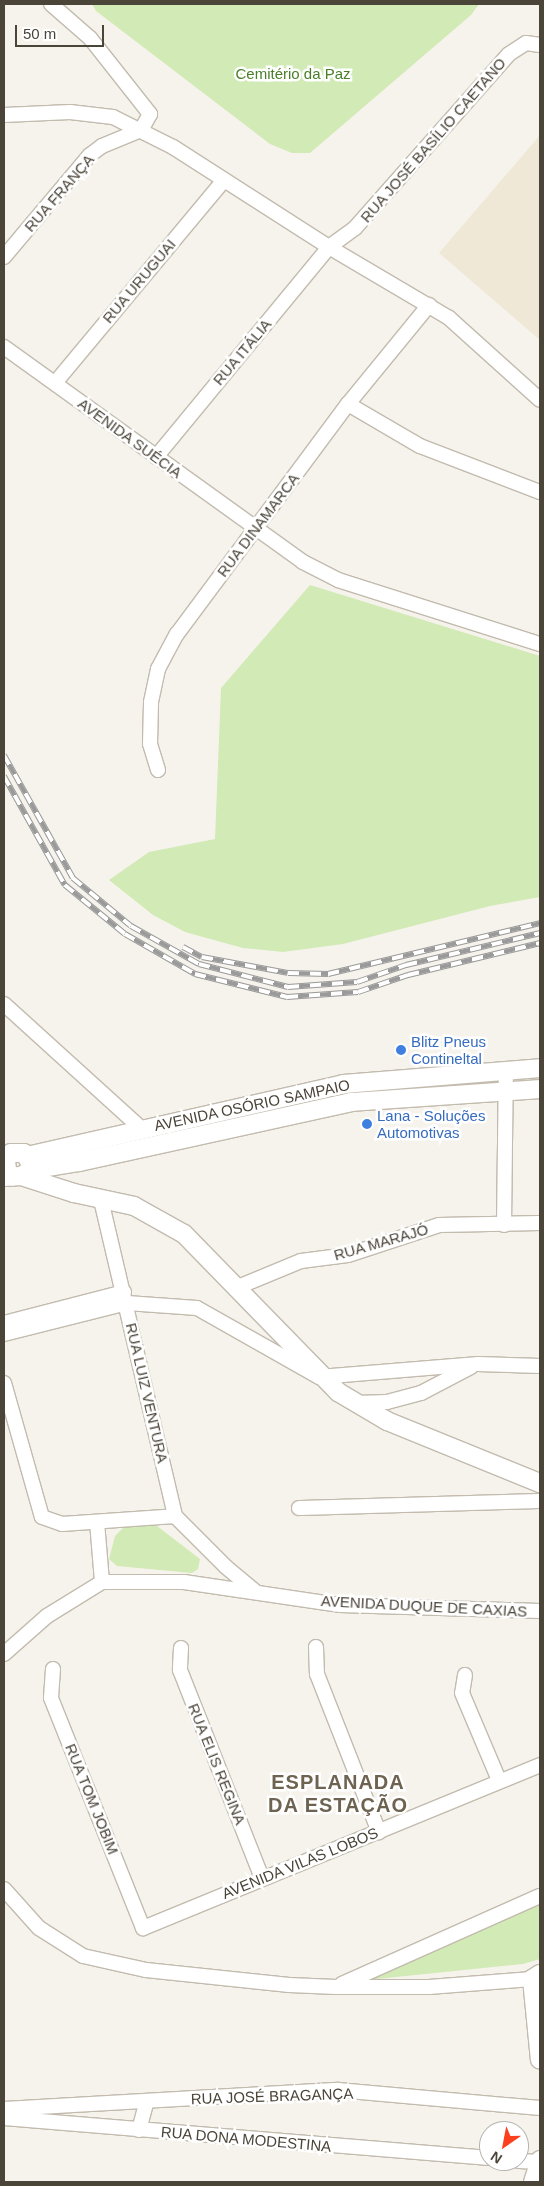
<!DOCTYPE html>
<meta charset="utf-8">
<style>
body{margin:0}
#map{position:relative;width:544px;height:2186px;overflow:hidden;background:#f6f3ec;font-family:Arial,sans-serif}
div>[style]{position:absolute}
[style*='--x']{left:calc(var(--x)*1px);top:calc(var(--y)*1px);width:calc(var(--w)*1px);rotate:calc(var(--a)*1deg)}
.education>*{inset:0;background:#efe8d6}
.green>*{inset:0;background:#d2eab5}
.roads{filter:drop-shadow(1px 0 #c2bbae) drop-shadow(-1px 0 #c2bbae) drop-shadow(0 1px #c2bbae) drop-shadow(0 -1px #c2bbae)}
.minor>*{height:14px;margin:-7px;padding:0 7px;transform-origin:7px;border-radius:7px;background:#fff}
.tertiary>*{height:18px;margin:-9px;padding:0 9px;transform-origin:9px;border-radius:9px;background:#fff}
.rail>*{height:5.5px;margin-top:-2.75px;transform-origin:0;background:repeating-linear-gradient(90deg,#fff 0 11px,#9a9a9a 0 22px);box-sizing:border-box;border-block:1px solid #9a9a9a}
.dots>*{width:14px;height:14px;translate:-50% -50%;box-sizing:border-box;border:2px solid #fff;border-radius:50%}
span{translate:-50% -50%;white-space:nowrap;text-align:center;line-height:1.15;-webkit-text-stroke:5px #fff;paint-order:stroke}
.park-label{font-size:15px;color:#4a7f2a}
.street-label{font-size:15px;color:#4b4439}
.shop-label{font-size:15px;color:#366cbe}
.left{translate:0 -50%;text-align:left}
.district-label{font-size:20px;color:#6e6250;font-weight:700;letter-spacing:1px}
.frame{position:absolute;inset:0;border:5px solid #4b4439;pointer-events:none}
.north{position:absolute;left:479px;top:2121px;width:50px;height:50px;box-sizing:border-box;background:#fff;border:1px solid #b7b4b0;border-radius:50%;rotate:213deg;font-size:14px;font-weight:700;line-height:20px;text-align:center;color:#4b4439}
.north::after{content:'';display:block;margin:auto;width:18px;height:22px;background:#fc3f1d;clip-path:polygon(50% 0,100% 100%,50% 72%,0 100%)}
.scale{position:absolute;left:15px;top:25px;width:89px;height:22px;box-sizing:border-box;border:2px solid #4b4439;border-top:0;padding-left:6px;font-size:15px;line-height:18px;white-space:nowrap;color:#4b4439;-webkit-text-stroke:4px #fff;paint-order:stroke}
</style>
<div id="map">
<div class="education">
<div style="clip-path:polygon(540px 135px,540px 340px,439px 253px)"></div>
</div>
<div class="green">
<div style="clip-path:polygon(92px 4px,479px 4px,471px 15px,310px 153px,292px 153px,270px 144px,96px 11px)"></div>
<div style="clip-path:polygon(310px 585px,540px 656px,540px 897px,490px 906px,343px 944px,283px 952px,243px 948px,185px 932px,153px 915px,109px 880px,149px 852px,215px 839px,221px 688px)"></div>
<div style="clip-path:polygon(136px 1524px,157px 1526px,200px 1559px,198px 1569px,192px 1573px,117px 1566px,109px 1559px,115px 1536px,124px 1527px)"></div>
<div style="clip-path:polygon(540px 1904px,540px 1959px,523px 1964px,367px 1980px)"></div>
</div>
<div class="roads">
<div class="minor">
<div style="--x:51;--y:4;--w:52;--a:41.1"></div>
<div style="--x:90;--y:38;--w:97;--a:51.7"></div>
<div style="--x:150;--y:114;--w:18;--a:119"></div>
<div style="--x:4;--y:115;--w:66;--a:-2.6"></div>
<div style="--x:70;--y:112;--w:43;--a:6.6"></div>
<div style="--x:113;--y:117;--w:67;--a:26.6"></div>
<div style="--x:173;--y:147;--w:185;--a:32.7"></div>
<div style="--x:329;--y:247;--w:139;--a:30.6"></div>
<div style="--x:449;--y:318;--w:122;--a:42"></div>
<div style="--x:4;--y:257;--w:133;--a:-49.9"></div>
<div style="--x:90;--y:155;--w:15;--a:-37"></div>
<div style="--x:102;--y:146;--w:42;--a:-22.3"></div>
<div style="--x:4;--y:347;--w:368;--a:35.7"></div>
<div style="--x:303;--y:562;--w:39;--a:27"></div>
<div style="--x:338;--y:580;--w:212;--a:17.6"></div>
<div style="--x:55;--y:383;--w:264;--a:-50.2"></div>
<div style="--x:348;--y:404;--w:83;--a:30.3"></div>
<div style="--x:420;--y:446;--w:129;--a:21"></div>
<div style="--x:156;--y:457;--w:272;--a:-50.5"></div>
<div style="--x:329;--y:247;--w:32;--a:-36"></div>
<div style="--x:355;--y:228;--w:232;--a:-48.5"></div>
<div style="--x:509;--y:54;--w:20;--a:-33"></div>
<div style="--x:526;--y:43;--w:14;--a:8"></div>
<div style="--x:158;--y:770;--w:27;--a:-107"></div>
<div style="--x:150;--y:744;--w:42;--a:-88.6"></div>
<div style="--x:151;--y:702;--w:34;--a:-78"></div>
<div style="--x:158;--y:669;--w:40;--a:-62"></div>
<div style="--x:177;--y:634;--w:287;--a:-53.4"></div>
<div style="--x:348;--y:404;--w:128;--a:-50.7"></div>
<div style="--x:4;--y:1004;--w:186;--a:42.2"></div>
<div style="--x:101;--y:1200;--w:325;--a:76.8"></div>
<div style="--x:175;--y:1516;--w:72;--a:45"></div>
<div style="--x:226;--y:1567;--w:38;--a:40"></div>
<div style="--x:504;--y:1225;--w:154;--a:-89.3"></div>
<div style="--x:238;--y:1287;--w:68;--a:-22.4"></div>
<div style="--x:301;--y:1261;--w:47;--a:-7.3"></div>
<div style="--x:348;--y:1255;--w:96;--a:-18.2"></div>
<div style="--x:439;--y:1225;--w:101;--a:-1.1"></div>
<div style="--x:4;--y:1323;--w:124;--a:-14.5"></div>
<div style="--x:4;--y:1334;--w:127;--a:-14.1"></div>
<div style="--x:127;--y:1303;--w:70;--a:4.1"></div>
<div style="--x:197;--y:1308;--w:140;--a:29.5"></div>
<div style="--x:319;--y:1377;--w:160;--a:-4.7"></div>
<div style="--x:478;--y:1364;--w:62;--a:1.8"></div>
<div style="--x:4;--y:1383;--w:139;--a:74.2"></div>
<div style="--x:42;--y:1517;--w:21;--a:19"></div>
<div style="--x:62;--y:1524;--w:113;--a:-4"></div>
<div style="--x:357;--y:1403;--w:30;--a:-2"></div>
<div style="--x:387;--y:1402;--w:35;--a:-15"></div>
<div style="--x:421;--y:1393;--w:56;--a:-27.5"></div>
<div style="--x:299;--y:1508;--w:241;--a:-1.7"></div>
<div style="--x:97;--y:1522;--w:60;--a:85.2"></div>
<div style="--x:316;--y:1647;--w:27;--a:88"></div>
<div style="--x:317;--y:1674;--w:170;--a:68.6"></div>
<div style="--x:181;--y:1648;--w:22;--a:93"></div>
<div style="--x:180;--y:1670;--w:224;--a:68.5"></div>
<div style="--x:4;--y:1654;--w:57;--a:-41.5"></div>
<div style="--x:47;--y:1616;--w:65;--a:-31.7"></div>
<div style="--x:102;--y:1582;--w:82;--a:0"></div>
<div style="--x:184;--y:1582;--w:158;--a:8.4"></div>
<div style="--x:340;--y:1605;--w:200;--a:1.7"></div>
<div style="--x:53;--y:1669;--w:29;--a:94"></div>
<div style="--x:51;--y:1698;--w:248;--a:68.2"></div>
<div style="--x:143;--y:1928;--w:429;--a:-22.3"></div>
<div style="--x:465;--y:1675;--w:18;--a:99"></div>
<div style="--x:462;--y:1693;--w:95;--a:67"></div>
<div style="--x:4;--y:1889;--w:52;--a:48.1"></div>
<div style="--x:39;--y:1928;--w:52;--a:32.5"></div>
<div style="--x:83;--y:1956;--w:65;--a:12.5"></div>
<div style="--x:146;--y:1970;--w:144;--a:6"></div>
<div style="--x:289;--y:1985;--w:47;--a:2.4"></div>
<div style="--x:336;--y:1987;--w:93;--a:0"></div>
<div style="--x:429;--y:1987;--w:103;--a:-4.4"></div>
<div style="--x:342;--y:1984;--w:217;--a:-24"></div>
<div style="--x:4;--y:2109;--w:335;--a:-3.3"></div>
<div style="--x:338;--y:2090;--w:203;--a:5.1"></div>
<div style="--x:4;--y:2118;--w:487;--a:4.7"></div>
<div style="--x:139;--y:2130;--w:30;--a:-75"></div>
<div style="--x:519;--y:2161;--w:21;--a:3"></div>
</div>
<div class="tertiary">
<div style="--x:27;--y:1156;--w:324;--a:-12.8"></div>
<div style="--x:343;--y:1084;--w:198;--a:-4.6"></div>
<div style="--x:29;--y:1170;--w:51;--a:-9.1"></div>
<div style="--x:79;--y:1162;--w:279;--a:-12.4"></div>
<div style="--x:351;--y:1102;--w:189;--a:-3.9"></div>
<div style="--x:21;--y:1176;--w:56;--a:17.8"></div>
<div style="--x:74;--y:1193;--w:61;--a:12.2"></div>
<div style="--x:134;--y:1206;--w:57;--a:29.2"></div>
<div style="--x:184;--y:1234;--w:221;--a:45.7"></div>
<div style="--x:338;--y:1392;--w:57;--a:30.6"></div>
<div style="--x:387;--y:1421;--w:165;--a:22.1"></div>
<div style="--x:4;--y:1177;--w:17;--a:-3"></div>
<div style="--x:21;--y:1176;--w:8;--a:-30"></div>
<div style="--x:28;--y:1172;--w:9;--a:-69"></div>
<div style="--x:31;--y:1164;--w:13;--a:-122"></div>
<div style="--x:24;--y:1153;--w:13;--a:180"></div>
<div style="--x:11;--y:1153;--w:8;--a:130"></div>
<div style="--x:6;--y:1159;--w:12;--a:85"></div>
<div style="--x:7;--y:1171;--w:8;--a:45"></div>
<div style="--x:540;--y:1974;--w:9;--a:148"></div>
<div style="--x:532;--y:1979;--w:81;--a:84.4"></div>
<div style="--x:533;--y:2182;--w:23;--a:-72"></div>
</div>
</div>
<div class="rail">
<div style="--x:4;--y:755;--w:141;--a:60.7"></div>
<div style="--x:73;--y:878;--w:75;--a:39.6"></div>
<div style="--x:131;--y:926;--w:78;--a:29.2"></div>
<div style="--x:199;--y:964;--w:92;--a:14.5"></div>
<div style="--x:288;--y:987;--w:69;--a:-4.1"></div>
<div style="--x:357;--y:982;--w:52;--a:-19.1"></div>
<div style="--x:406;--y:965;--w:138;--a:-13.4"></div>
<div style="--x:4;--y:776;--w:125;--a:60.8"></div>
<div style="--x:65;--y:885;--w:77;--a:39.2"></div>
<div style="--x:125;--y:934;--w:81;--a:29.7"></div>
<div style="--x:195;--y:974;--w:95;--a:14"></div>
<div style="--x:287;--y:997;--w:71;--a:-4"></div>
<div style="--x:358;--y:992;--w:53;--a:-18.8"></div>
<div style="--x:408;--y:975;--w:136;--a:-13.6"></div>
<div style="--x:183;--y:947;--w:21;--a:28"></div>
<div style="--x:202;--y:957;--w:87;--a:10.5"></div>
<div style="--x:288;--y:973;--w:40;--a:1.4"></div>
<div style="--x:328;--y:974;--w:218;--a:-13.5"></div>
</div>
<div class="dots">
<div style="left:401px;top:1050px;background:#3f7fe0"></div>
<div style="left:367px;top:1124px;background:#3f7fe0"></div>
</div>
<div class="park-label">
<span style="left:293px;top:74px">Cemitério da Paz</span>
</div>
<div class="street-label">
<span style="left:433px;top:140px;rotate:-49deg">RUA JOSÉ BASÍLIO CAETANO</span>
<span style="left:59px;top:193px;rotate:-49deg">RUA FRANÇA</span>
<span style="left:139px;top:281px;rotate:-50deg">RUA URUGUAI</span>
<span style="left:242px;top:352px;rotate:-50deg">RUA ITÁLIA</span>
<span style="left:130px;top:438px;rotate:36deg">AVENIDA SUÉCIA</span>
<span style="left:258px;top:525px;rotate:-53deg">RUA DINAMARCA</span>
<span style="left:252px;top:1105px;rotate:-12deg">AVENIDA OSÓRIO SAMPAIO</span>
<span style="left:381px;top:1242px;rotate:-16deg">RUA MARAJÓ</span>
<span style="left:147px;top:1393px;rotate:77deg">RUA LUIZ VENTURA</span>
<span style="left:424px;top:1606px;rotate:3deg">AVENIDA DUQUE DE CAXIAS</span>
<span style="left:217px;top:1764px;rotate:68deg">RUA ELIS REGINA</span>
<span style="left:92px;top:1799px;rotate:68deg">RUA TOM JOBIM</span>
<span style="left:300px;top:1863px;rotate:-22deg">AVENIDA VILAS LOBOS</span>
<span style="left:272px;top:2096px;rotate:-2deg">RUA JOSÉ BRAGANÇA</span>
<span style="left:246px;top:2139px;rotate:5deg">RUA DONA MODESTINA</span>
</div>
<div class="shop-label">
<span class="left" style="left:411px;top:1050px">Blitz Pneus<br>Contineltal</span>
<span class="left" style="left:377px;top:1124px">Lana - Soluções<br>Automotivas</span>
</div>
<div class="district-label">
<span style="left:338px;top:1794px">ESPLANADA<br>DA ESTAÇÃO</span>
</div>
<div class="frame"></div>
<div class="north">N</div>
<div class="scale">50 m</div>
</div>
